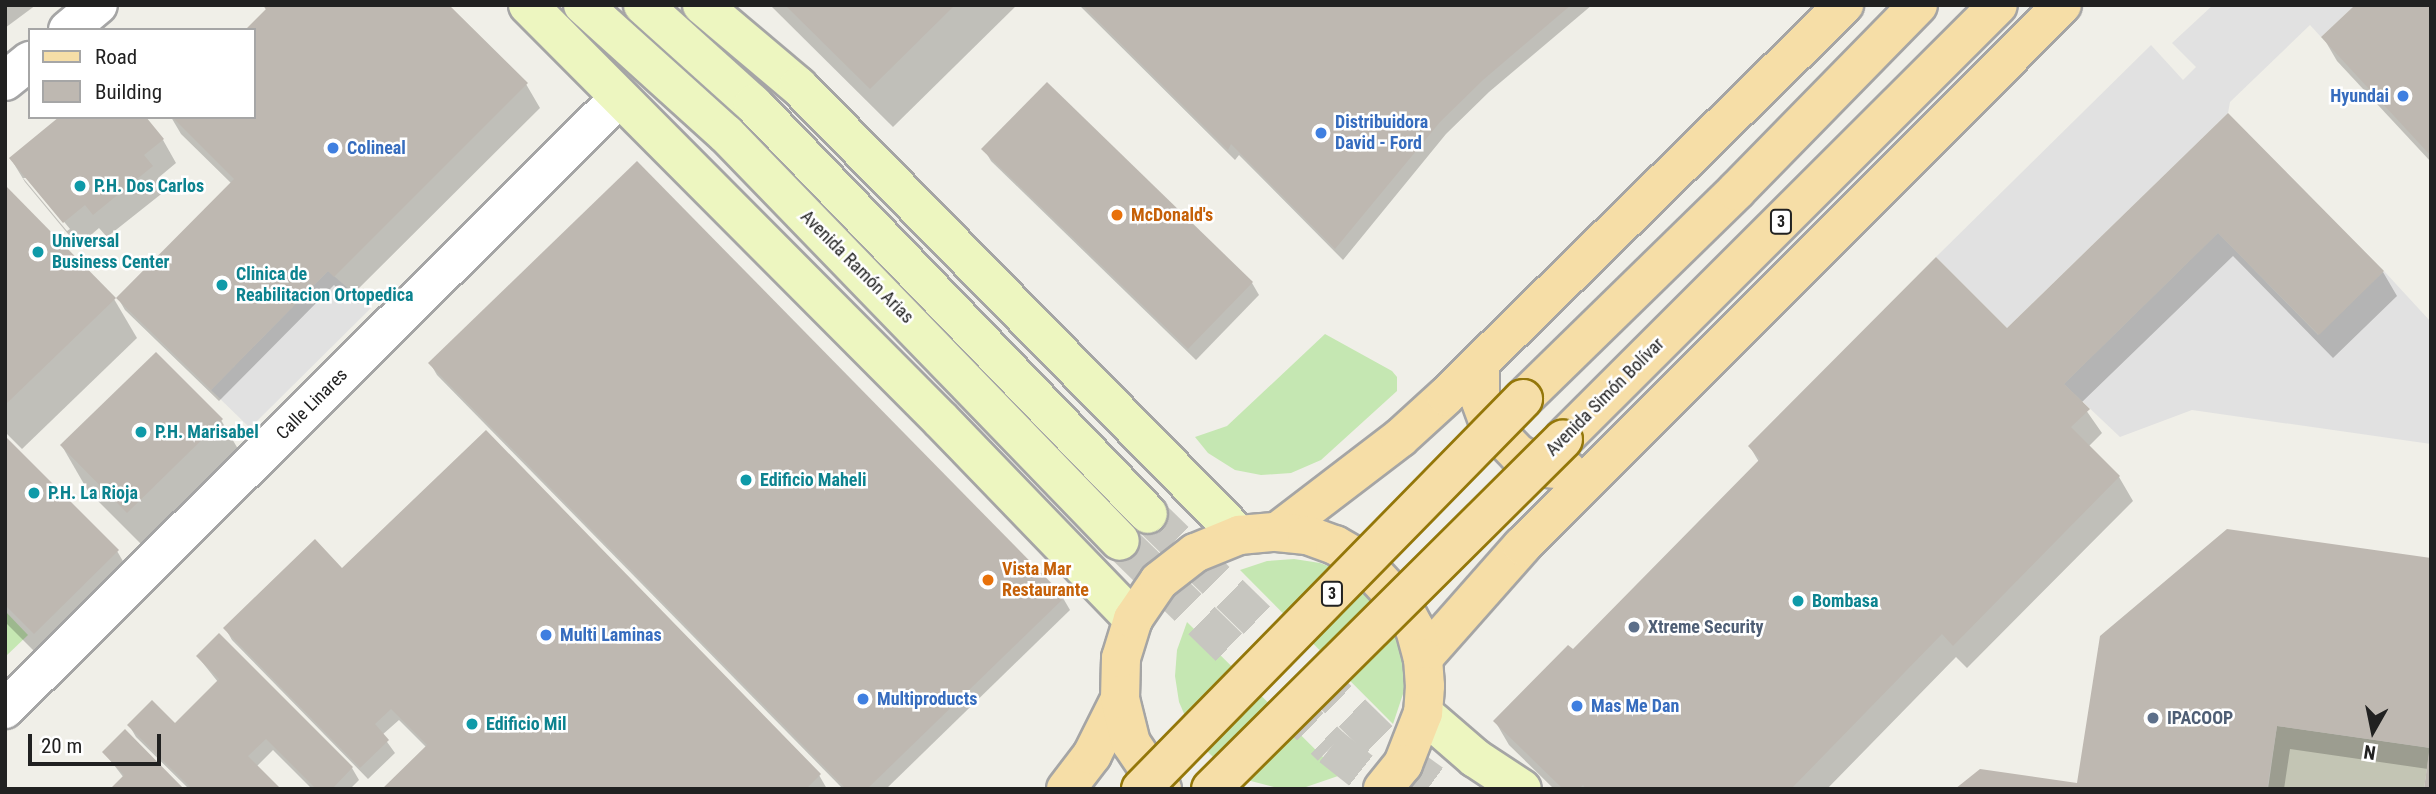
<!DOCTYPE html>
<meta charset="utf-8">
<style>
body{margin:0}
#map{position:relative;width:2436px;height:794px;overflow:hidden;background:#f0efe8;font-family:"Roboto Condensed",sans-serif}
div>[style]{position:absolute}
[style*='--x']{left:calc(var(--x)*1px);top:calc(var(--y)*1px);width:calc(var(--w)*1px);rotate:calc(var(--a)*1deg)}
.construction>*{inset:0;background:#c3c5b4}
.grass>*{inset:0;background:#c5e7b2}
.parking>*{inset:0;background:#e1e1e1}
.shadow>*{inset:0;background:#0003}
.building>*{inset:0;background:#beb8b1}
.secondary-tunnel>*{height:38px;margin-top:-19px;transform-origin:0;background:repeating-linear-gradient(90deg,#c7c6c0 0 38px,transparent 0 57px)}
.roads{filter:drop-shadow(2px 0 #a5a5a5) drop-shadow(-2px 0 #a5a5a5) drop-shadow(0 2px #a5a5a5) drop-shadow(0 -2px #a5a5a5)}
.street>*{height:38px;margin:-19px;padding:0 19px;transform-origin:19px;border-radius:19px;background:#fff}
.secondary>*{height:38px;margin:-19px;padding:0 19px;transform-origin:19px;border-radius:19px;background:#edf6c0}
.primary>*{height:38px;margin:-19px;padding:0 19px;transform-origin:19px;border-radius:19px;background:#f6dea7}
.bridges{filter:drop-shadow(2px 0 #94770a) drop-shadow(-2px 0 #94770a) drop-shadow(0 2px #94770a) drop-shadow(0 -2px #94770a)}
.primary-bridge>*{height:38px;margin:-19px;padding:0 19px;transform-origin:19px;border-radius:19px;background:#f6dea7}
.dots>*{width:19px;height:19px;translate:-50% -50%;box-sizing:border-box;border:4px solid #fff;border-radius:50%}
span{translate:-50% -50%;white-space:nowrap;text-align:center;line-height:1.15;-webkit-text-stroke:5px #fff;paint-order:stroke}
.shield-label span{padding:2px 5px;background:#fff;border:2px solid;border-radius:5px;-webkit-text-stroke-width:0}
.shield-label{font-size:16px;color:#212121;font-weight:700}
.shop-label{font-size:18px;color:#366cbe;font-weight:700}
.right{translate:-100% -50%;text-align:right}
.left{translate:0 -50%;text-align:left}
.culture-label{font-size:18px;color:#0d838f;font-weight:700}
.food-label{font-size:18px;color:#c56008;font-weight:700}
.street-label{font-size:18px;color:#212121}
.service-label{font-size:18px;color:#4e5e75;font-weight:700}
.frame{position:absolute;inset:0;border:7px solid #212121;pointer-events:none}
.legend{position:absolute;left:28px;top:28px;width:228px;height:91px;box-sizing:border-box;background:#fff;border:2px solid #a6a6a6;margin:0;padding:9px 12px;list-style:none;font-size:21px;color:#212121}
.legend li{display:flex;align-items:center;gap:14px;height:35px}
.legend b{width:35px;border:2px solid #a6a6a6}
.north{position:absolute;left:2338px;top:696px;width:70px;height:70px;-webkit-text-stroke:5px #fff;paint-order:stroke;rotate:189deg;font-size:19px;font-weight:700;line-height:28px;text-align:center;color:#212121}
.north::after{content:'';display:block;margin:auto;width:24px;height:32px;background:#212121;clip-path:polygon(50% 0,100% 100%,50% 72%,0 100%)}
.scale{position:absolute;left:28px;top:734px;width:133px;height:32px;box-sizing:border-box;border:4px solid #212121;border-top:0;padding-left:9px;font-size:21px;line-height:24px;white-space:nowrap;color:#212121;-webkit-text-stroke:5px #fff;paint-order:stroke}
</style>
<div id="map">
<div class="construction">
<div style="clip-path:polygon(2277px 726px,2430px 748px,2424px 789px,2268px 789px)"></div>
</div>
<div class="grass">
<div style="clip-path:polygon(1325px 334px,1392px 371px,1397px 377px,1397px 391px,1321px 460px,1291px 473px,1261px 475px,1235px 470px,1208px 453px,1195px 437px,1227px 426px)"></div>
<div style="clip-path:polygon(1294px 559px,1320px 563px,1339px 570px,1381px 604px,1397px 632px,1404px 664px,1404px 691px,1393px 724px,1240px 570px,1267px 561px)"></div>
<div style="clip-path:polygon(5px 611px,28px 635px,5px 657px)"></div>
<div style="clip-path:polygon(1187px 622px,1341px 775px,1306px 787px,1278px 788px,1247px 780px,1219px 763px,1195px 739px,1179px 702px,1175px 676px,1177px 650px)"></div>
</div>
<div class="parking">
<div style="clip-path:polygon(2213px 5px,2355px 5px,2321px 37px,2310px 25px,2230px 102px,2228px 113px,2007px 328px,1936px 257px,2151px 45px,2183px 80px,2196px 67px,2172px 43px)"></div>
<div style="clip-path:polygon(2218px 233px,2318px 335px,2384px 271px,2431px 322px,2431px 444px,2192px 410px,2120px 437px,2064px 384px)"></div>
<div style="clip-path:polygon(328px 271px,371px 308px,250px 428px,211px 390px)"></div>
</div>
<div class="shadow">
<div style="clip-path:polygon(5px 5px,36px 5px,5px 28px)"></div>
<div style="clip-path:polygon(263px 5px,526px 84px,540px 108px,348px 299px,334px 285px,219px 401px,125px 310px,118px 298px,232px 184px,181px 134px,171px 117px,254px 117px,254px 30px,267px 11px)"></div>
<div style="clip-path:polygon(770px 5px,1017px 5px,893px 127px)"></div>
<div style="clip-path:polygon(1079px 5px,1592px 5px,1489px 92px,1446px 134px,1343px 260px,1239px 155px,1235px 160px)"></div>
<div style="clip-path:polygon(2431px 5px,2431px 162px,2337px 61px,2323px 37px)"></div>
<div style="clip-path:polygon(1047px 85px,1252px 283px,1259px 295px,1196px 360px,991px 161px,984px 149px)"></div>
<div style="clip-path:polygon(2228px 115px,2383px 272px,2397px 296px,2333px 358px,2233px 256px,2081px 403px,2102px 433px,2088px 447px,2119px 477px,2133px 501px,1967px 668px,1956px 657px,1827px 789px,1554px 789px,1509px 745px,1495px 721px,1573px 652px,1759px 462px,1750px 447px,2007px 330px)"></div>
<div style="clip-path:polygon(evenodd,163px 140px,176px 163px,158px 178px,165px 191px,107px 237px,99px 228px,78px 246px,25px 182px,11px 159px,163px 140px,23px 178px,28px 178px,70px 229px,67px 231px,23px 178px)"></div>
<div style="clip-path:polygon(5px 188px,114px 299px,137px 338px,22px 449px,5px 432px)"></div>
<div style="clip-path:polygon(430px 363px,1063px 598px,1070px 610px,886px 789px,843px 789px,437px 375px)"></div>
<div style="clip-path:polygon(221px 420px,248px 466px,154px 557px,88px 491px,62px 446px)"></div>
<div style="clip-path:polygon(5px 438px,117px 551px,144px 597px,61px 678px,5px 622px)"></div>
<div style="clip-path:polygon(2431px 560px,2431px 789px,2428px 769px,2290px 749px,2284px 789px,1958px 789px,2078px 785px)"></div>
<div style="clip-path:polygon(342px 570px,819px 775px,827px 789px,385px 789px,427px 748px,399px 720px,382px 735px,395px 753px,368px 779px,232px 640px,225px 628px)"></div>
<div style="clip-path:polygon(198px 657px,352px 768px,359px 780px,350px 789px,312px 789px,273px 750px,256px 767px,279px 789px,189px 789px,136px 737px,129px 725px,175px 725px,218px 682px)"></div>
<div style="clip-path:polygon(104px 752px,182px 789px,124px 778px)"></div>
</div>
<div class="building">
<div style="clip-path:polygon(263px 5px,449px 5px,528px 83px,334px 277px,328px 271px,211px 390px,116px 298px,234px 179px,172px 117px,254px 117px,254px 30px,245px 30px,266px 9px)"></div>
<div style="clip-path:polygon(785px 5px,955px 5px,870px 89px)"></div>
<div style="clip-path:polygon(1082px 5px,1571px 5px,1483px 80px,1440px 122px,1335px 249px,1231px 144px,1228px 150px)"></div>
<div style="clip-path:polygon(2355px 5px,2431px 5px,2431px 156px,2321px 37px)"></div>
<div style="clip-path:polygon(1047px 82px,1253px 282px,1188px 349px,981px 149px)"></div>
<div style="clip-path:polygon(2228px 113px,2384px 271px,2319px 335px,2218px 233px,2064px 384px,2090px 409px,2071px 427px,2120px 476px,1953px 646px,1942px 634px,1791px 789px,1586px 789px,1583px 785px,1579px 789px,1563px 789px,1493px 721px,1568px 645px,1573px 649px,1760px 459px,1748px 446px,1936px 257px,2007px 328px)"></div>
<div style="clip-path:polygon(59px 117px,146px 117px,164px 139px,144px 155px,153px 166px,93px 215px,85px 205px,63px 223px,9px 158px)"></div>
<div style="clip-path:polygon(637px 161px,1065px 597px,867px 789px,846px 789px,428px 363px)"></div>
<div style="clip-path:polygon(5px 185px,116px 298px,5px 405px)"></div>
<div style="clip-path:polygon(156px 352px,223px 419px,127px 513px,60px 445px)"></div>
<div style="clip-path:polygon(486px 430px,821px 774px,806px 789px,382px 789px,427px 745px,391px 709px,375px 724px,389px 740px,360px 768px,223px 628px,315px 539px,342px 568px)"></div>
<div style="clip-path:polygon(5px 436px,119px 550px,34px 634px,5px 605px)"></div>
<div style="clip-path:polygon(2227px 529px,2431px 558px,2431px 748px,2277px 726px,2267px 789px,1955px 789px,1980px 769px,2077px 783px,2100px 636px)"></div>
<div style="clip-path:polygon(219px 633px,353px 767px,332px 789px,316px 789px,266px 739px,248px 756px,281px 789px,192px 789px,127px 725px,152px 700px,175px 723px,219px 679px,196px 656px)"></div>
<div style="clip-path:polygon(125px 729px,184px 789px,110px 789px,124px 775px,102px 752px)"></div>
<div style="clip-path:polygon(2429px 752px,2431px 789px,2424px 789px)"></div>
</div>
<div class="secondary-tunnel">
<div style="--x:1148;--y:514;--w:354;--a:44.3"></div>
<div style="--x:1401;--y:761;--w:48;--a:35.7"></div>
<div style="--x:1120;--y:541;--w:295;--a:44.3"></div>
<div style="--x:1331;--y:747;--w:68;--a:38.4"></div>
</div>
<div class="roads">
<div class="street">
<div style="--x:68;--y:30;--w:39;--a:-40"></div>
<div style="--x:5;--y:81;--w:32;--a:-39"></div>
<div style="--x:5;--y:709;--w:865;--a:-44.86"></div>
</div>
<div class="secondary">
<div style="--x:528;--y:5;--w:585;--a:45.14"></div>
<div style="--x:941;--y:420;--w:277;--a:46"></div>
<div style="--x:583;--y:5;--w:193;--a:42.1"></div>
<div style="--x:726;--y:134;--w:566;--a:45.93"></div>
<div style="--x:643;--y:5;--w:148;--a:42"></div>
<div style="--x:753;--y:104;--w:569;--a:46.07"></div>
<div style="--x:702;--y:5;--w:126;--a:40.2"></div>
<div style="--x:798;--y:86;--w:629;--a:45.52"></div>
<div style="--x:1423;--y:713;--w:69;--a:40.9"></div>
<div style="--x:1475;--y:758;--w:56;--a:33.4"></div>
</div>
<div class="primary">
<div style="--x:1480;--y:364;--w:35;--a:90"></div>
<div style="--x:1480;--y:399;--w:27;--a:70"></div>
<div style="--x:1489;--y:424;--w:42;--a:46"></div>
<div style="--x:1518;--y:454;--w:32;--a:26"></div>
<div style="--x:1547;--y:468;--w:20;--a:6"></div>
<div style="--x:1523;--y:399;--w:298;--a:-44.3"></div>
<div style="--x:1736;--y:191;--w:260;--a:-45.6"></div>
<div style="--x:1563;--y:439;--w:614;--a:-44.93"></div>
<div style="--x:1277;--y:532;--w:155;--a:-37.4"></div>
<div style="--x:1400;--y:438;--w:62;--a:-42.4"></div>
<div style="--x:1446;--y:396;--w:558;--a:-44.49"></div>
<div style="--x:1423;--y:658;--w:149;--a:-48.5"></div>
<div style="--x:1522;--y:546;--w:764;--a:-45.05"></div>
<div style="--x:1066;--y:789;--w:43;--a:-52.6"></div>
<div style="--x:1092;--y:755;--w:63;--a:-63.4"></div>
<div style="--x:1162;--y:789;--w:55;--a:-124"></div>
<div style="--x:1131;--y:743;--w:45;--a:-104"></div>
<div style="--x:1120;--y:699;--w:41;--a:-88.6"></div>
<div style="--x:1121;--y:658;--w:41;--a:-72.9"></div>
<div style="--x:1133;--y:619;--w:46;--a:-55.6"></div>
<div style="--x:1159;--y:581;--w:46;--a:-37.9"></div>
<div style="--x:1195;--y:553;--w:48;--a:-22.2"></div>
<div style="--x:1239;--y:535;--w:38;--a:-5"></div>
<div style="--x:1277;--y:532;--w:30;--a:6"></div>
<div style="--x:1307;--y:535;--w:30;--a:20"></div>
<div style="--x:1335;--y:545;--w:30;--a:30"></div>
<div style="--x:1361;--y:560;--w:59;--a:47.1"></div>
<div style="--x:1401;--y:603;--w:30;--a:62"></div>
<div style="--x:1415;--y:629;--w:30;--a:75"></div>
<div style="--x:1423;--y:658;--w:28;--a:86"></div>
<div style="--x:1425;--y:686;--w:27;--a:94"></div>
<div style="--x:1423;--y:713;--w:55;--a:111.4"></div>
<div style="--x:1403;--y:764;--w:32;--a:129"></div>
</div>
</div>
<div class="bridges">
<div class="primary-bridge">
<div style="--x:1141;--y:789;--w:546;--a:-45.59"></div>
<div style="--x:1211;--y:789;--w:496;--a:-44.8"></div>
</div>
</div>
<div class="dots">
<div style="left:2403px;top:96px;background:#3f7fe0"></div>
<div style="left:1321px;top:133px;background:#3f7fe0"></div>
<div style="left:333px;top:148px;background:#3f7fe0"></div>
<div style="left:80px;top:186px;background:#0f9aa8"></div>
<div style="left:1117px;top:215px;background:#e8710a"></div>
<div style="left:38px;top:252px;background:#0f9aa8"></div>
<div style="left:222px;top:285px;background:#0f9aa8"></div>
<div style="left:141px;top:432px;background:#0f9aa8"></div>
<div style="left:746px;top:480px;background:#0f9aa8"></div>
<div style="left:34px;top:493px;background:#0f9aa8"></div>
<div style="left:988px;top:580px;background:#e8710a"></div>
<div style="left:1798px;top:601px;background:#0f9aa8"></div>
<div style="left:1634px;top:627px;background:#5c6f8a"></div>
<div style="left:546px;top:635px;background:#3f7fe0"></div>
<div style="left:863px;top:699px;background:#3f7fe0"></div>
<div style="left:1577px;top:706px;background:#3f7fe0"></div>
<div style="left:2153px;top:718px;background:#5c6f8a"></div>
<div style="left:472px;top:724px;background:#0f9aa8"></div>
</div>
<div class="shield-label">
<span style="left:1781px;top:222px">3</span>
<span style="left:1332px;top:594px">3</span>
</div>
<div class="shop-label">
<span class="right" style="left:2389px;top:96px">Hyundai</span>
<span class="left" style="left:1335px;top:133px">Distribuidora<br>David - Ford</span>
<span class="left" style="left:347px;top:148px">Colineal</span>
<span class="left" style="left:560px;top:635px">Multi Laminas</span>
<span class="left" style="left:877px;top:699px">Multiproducts</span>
<span class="left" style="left:1591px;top:706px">Mas Me Dan</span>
</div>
<div class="culture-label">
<span class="left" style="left:94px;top:186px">P.H. Dos Carlos</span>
<span class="left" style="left:52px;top:252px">Universal<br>Business Center</span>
<span class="left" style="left:236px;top:285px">Clinica de<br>Reabilitacion Ortopedica</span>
<span class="left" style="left:155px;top:432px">P.H. Marisabel</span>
<span class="left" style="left:760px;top:480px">Edificio Maheli</span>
<span class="left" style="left:48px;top:493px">P.H. La Rioja</span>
<span class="left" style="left:1812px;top:601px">Bombasa</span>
<span class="left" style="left:486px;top:724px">Edificio Mil</span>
</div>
<div class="food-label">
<span class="left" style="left:1131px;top:215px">McDonald's</span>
<span class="left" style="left:1002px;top:580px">Vista Mar<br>Restaurante</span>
</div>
<div class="street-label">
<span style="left:857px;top:267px;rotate:45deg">Avenida Ramón Arias</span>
<span style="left:1605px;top:397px;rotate:-45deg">Avenida Simón Bolívar</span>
<span style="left:312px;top:404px;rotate:-45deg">Calle Linares</span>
</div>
<div class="service-label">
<span class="left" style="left:1648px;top:627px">Xtreme Security</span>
<span class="left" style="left:2167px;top:718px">IPACOOP</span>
</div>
<div class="frame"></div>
<ul class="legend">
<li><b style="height:9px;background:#f6dea7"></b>Road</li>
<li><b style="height:19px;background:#beb8b1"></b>Building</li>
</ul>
<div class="north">N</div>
<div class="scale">20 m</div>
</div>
